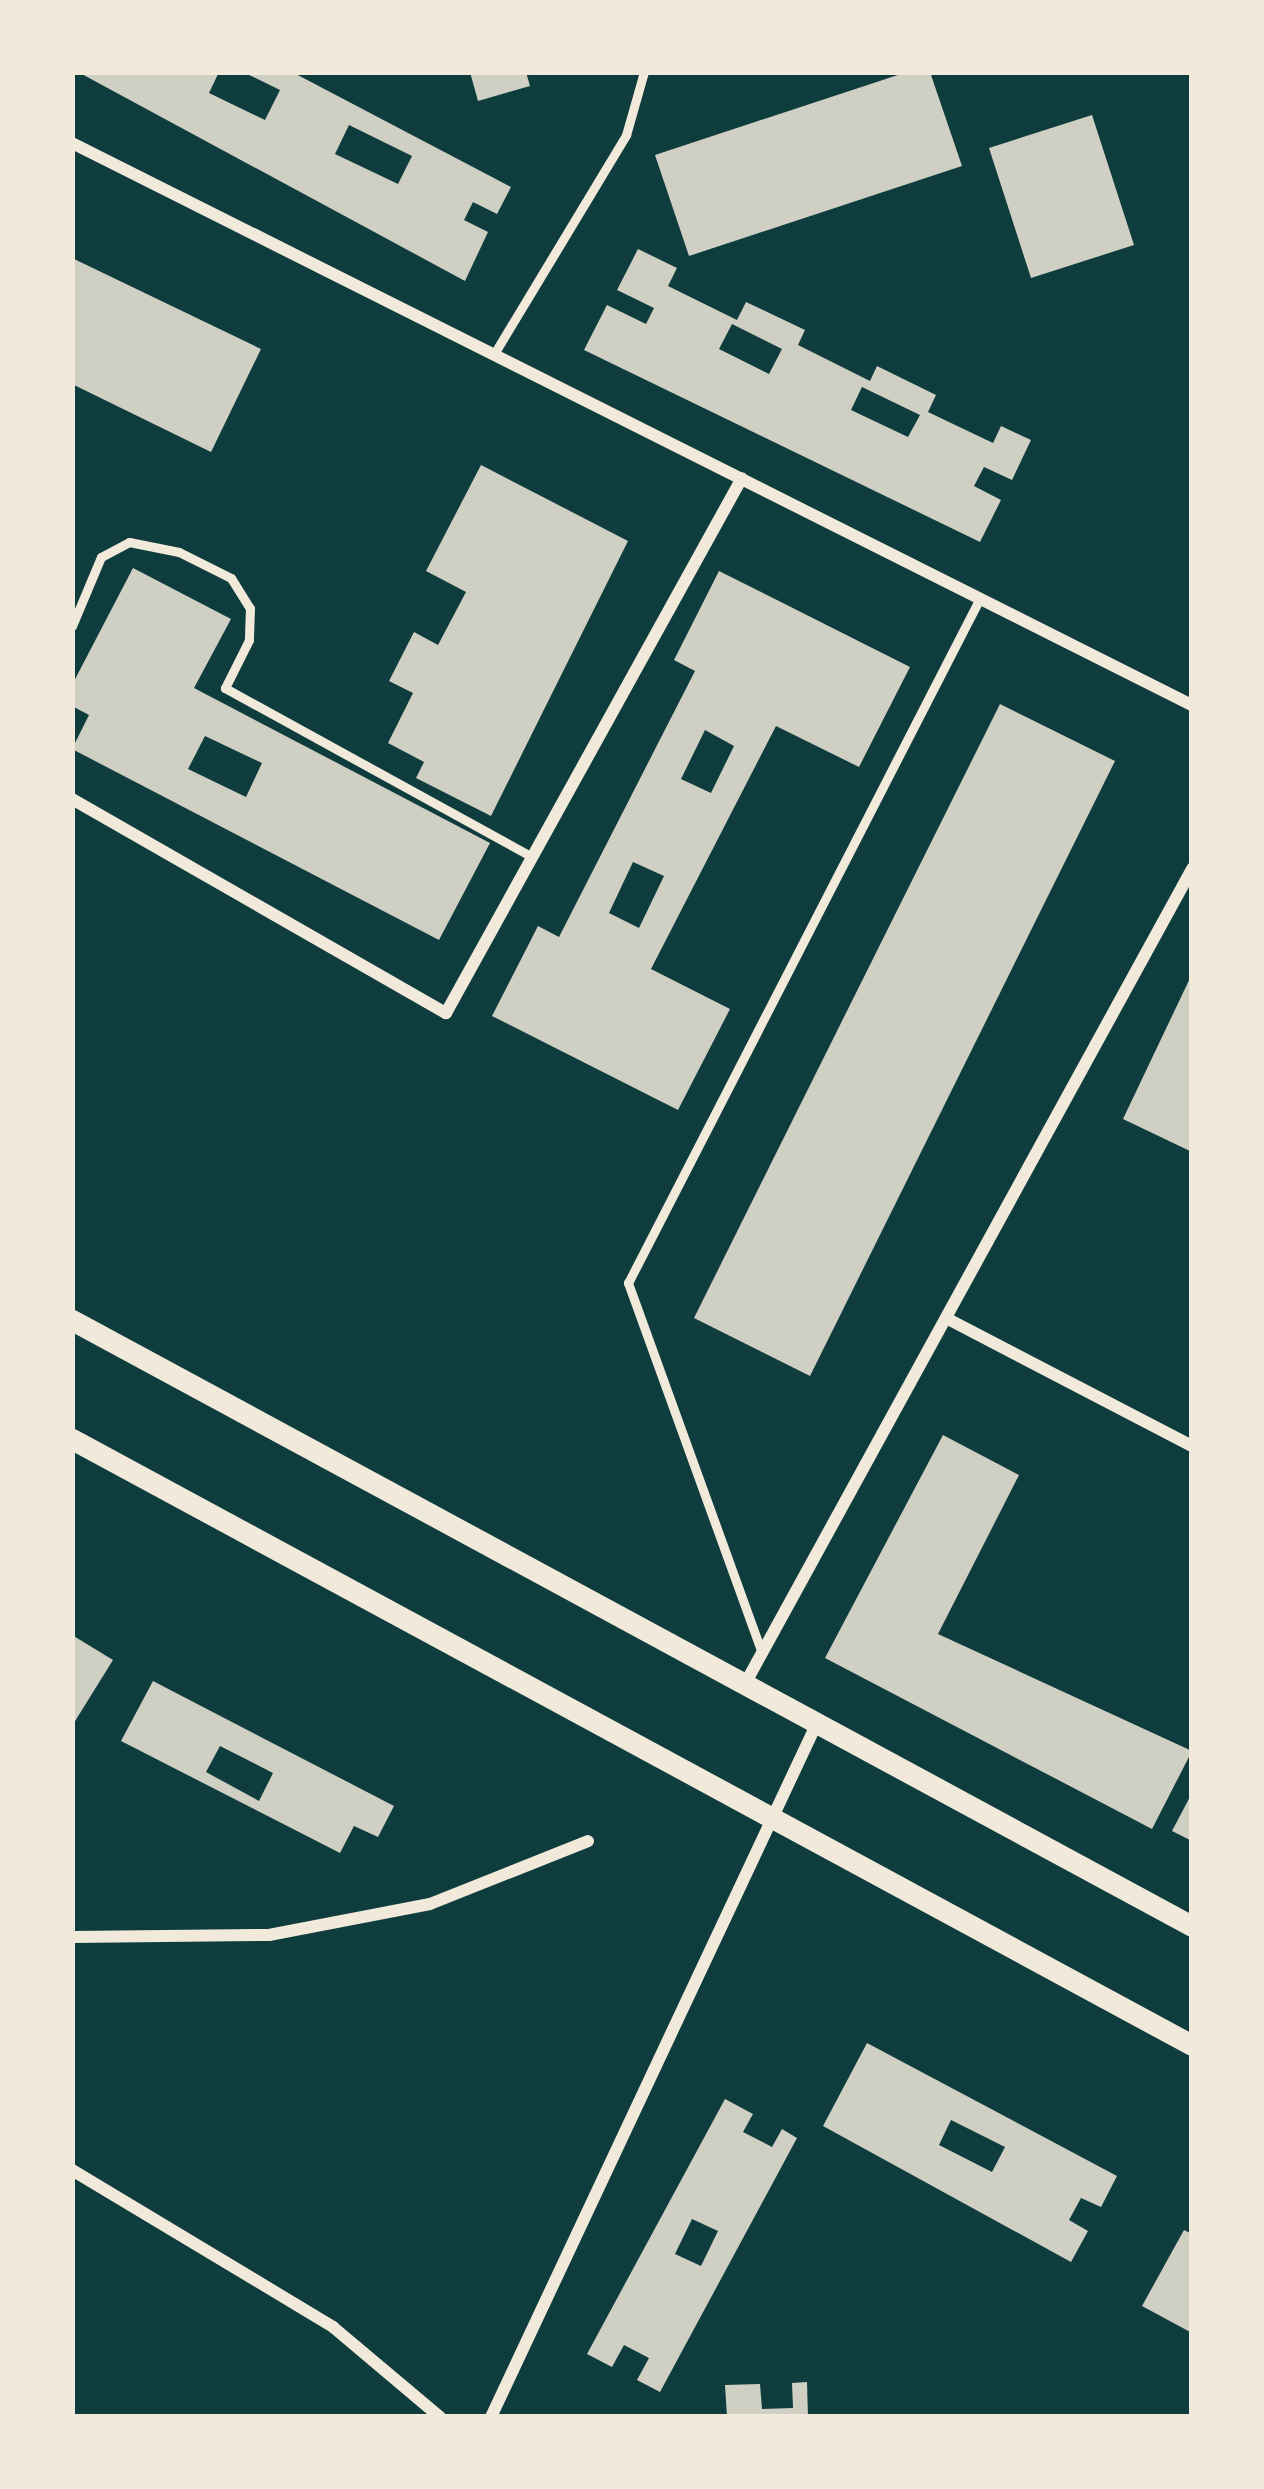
<!DOCTYPE html>
<style>
body{margin:0}
#map{position:relative;width:1264px;height:2489px;overflow:hidden;background:#0f3d3e;font-family:Rubik,sans-serif}
div>[style]{position:absolute}
[style*='--x']{left:calc(var(--x)*1px);top:calc(var(--y)*1px);width:calc(var(--w)*1px);rotate:calc(var(--a)*1deg)}
.building>*{inset:0;background:#cfcfc3}
.service>*{height:9px;margin:-4.5px;padding:0 4.5px;transform-origin:4.5px;border-radius:4.5px;background:#f1e9da}
.minor>*{height:12px;margin:-6px;padding:0 6px;transform-origin:6px;border-radius:6px;background:#f1e9da}
.tertiary>*{height:21px;margin:-10.5px;padding:0 10.5px;transform-origin:10.5px;border-radius:10.5px;background:#f1e9da}
span{translate:-50% -50%;white-space:nowrap;text-align:center;line-height:1.15;-webkit-text-stroke:12px #f1e9da;paint-order:stroke}
.frame{position:absolute;inset:0;border:75px solid #f1e9da;pointer-events:none}
</style>
<div id="map">
<div class="building">
<div style="clip-path:polygon(evenodd,78px 72px,219px 72px,209px 93px,265px 120px,280px 90px,243px 72px,292px 72px,511px 187px,497px 214px,473px 202px,464px 220px,488px 232px,465px 281px,78px 72px,349px 125px,412px 156px,398px 184px,335px 154px,349px 125px)"></div>
<div style="clip-path:polygon(470px 72px,526px 72px,530px 86px,478px 101px)"></div>
<div style="clip-path:polygon(907px 72px,930px 72px,962px 166px,689px 256px,655px 155px)"></div>
<div style="clip-path:polygon(1092px 115px,1134px 245px,1031px 278px,989px 148px)"></div>
<div style="clip-path:polygon(evenodd,638px 249px,677px 268px,668px 286px,737px 320px,746px 302px,805px 330px,798px 345px,870px 381px,877px 366px,936px 395px,928px 412px,993px 443px,1001px 426px,1031px 440px,1012px 480px,984px 467px,974px 486px,1001px 500px,980px 542px,584px 350px,607px 305px,646px 324px,654px 308px,617px 290px,638px 249px,732px 324px,782px 349px,769px 374px,719px 349px,732px 324px,638px 249px,862px 387px,920px 415px,908px 437px,851px 410px,862px 387px)"></div>
<div style="clip-path:polygon(72px 258px,261px 349px,211px 452px,72px 384px)"></div>
<div style="clip-path:polygon(481px 465px,628px 541px,491px 816px,416px 778px,424px 762px,388px 743px,413px 693px,389px 681px,414px 632px,438px 645px,466px 592px,426px 571px)"></div>
<div style="clip-path:polygon(evenodd,133px 568px,231px 619px,194px 688px,490px 843px,439px 940px,72px 749px,89px 715px,72px 706px,72px 685px,133px 568px,205px 736px,262px 763px,246px 797px,188px 769px,205px 736px)"></div>
<div style="clip-path:polygon(evenodd,719px 571px,910px 667px,859px 767px,776px 726px,651px 969px,730px 1009px,678px 1110px,492px 1016px,538px 926px,559px 937px,695px 671px,674px 660px,719px 571px,705px 730px,734px 746px,711px 793px,681px 779px,705px 730px,719px 571px,633px 862px,664px 876px,639px 928px,609px 913px,633px 862px)"></div>
<div style="clip-path:polygon(1000px 704px,1115px 761px,810px 1376px,694px 1318px)"></div>
<div style="clip-path:polygon(1192px 974px,1192px 1152px,1123px 1119px)"></div>
<div style="clip-path:polygon(943px 1435px,1019px 1475px,938px 1634px,1192px 1751px,1152px 1829px,825px 1658px)"></div>
<div style="clip-path:polygon(72px 1635px,113px 1660px,72px 1726px)"></div>
<div style="clip-path:polygon(evenodd,153px 1681px,394px 1806px,378px 1837px,354px 1826px,340px 1853px,121px 1741px,153px 1681px,220px 1746px,273px 1773px,259px 1801px,206px 1772px,220px 1746px)"></div>
<div style="clip-path:polygon(1192px 1793px,1192px 1841px,1172px 1831px)"></div>
<div style="clip-path:polygon(evenodd,867px 2043px,1117px 2176px,1101px 2207px,1081px 2198px,1069px 2220px,1088px 2231px,1071px 2262px,823px 2126px,867px 2043px,951px 2120px,1005px 2147px,992px 2172px,939px 2145px,951px 2120px)"></div>
<div style="clip-path:polygon(evenodd,725px 2099px,753px 2114px,743px 2132px,772px 2147px,782px 2129px,797px 2138px,660px 2392px,637px 2380px,649px 2358px,624px 2345px,612px 2367px,587px 2354px,725px 2099px,692px 2219px,718px 2231px,701px 2266px,675px 2254px,692px 2219px)"></div>
<div style="clip-path:polygon(1184px 2230px,1192px 2234px,1192px 2333px,1142px 2306px)"></div>
<div style="clip-path:polygon(807px 2382px,808px 2417px,727px 2417px,725px 2385px,760px 2384px,762px 2409px,793px 2408px,792px 2383px)"></div>
</div>
<div class="service">
<div style="--x:494;--y:354;--w:256;--a:-58.9"></div>
<div style="--x:626;--y:135;--w:66;--a:-74.1"></div>
<div style="--x:72;--y:626;--w:75;--a:-67.2"></div>
<div style="--x:101;--y:557;--w:32;--a:-28"></div>
<div style="--x:129;--y:542;--w:51;--a:11.3"></div>
<div style="--x:179;--y:552;--w:58;--a:26.6"></div>
<div style="--x:231;--y:578;--w:36;--a:58"></div>
<div style="--x:250;--y:608;--w:32;--a:92"></div>
<div style="--x:249;--y:640;--w:54;--a:116.6"></div>
<div style="--x:225;--y:688;--w:350;--a:28.8"></div>
<div style="--x:762;--y:1653;--w:394;--a:-109.9"></div>
<div style="--x:628;--y:1283;--w:770;--a:-62.8"></div>
</div>
<div class="minor">
<div style="--x:72;--y:143;--w:1253;--a:26.65"></div>
<div style="--x:72;--y:799;--w:431;--a:29.8"></div>
<div style="--x:446;--y:1013;--w:611;--a:-61.05"></div>
<div style="--x:946;--y:1318;--w:277;--a:27.5"></div>
<div style="--x:745;--y:1684;--w:930;--a:-61.26"></div>
<div style="--x:72;--y:1937;--w:197;--a:-0.6"></div>
<div style="--x:269;--y:1935;--w:164;--a:-10.9"></div>
<div style="--x:430;--y:1904;--w:170;--a:-21.7"></div>
<div style="--x:72;--y:2170;--w:305;--a:31"></div>
<div style="--x:333;--y:2327;--w:140;--a:40.1"></div>
<div style="--x:491;--y:2417;--w:767;--a:-64.84"></div>
</div>
<div class="tertiary">
<div style="--x:72;--y:1320;--w:1273;--a:28.42"></div>
<div style="--x:72;--y:1439;--w:1273;--a:28.42"></div>
</div>
<div class="frame"></div>
</div>
